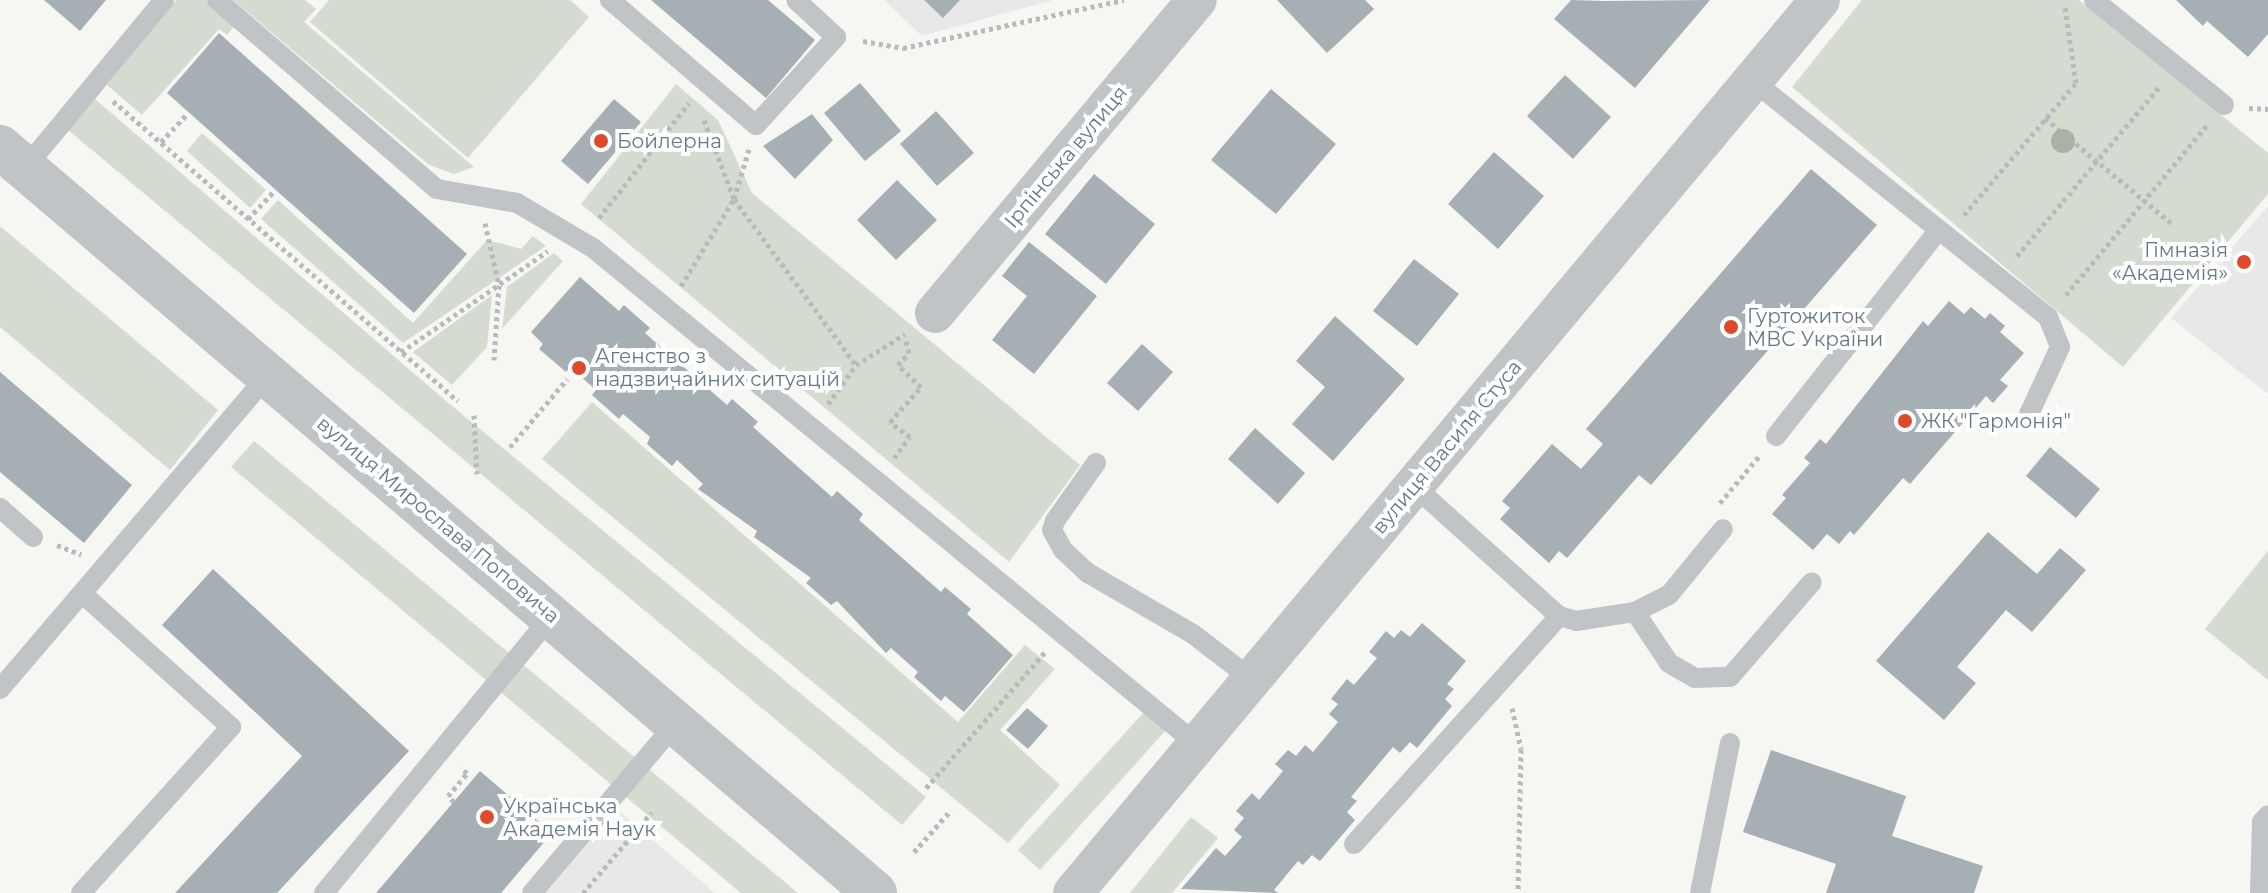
<!DOCTYPE html>
<meta charset="utf-8">
<style>
body{margin:0}
#map{position:relative;width:2268px;height:893px;overflow:hidden;background:#f6f6f3;font-family:Montserrat,sans-serif}
div>[style]{position:absolute}
[style*='--x']{left:calc(var(--x)*1px);top:calc(var(--y)*1px);width:calc(var(--w)*1px);rotate:calc(var(--a)*1deg)}
.built>*{inset:0;background:#e7e8e7}
.green>*{inset:0;background:#d6dbd2}
.building>*{inset:0;background:#a6afb4}
.path>*{height:5px;margin-top:-2.5px;transform-origin:0;background:repeating-linear-gradient(90deg,#b8bbbd 0 4px,transparent 0 8px)}
.service>*{height:20px;margin:-10px;padding:0 10px;transform-origin:10px;border-radius:10px;background:#c0c4c7}
.minor>*{height:40px;margin:-20px;padding:0 20px;transform-origin:20px;border-radius:20px;background:#c0c4c7}
.tertiary>*{height:44px;margin:-22px;padding:0 22px;transform-origin:22px;border-radius:22px;background:#c0c4c7}
.trees>*{width:24px;height:24px;margin:-12px;border-radius:50%;background:#aab2a5}
.dots>*{width:22px;height:22px;translate:-50% -50%;box-sizing:border-box;border:4px solid #fff;border-radius:50%}
span{translate:-50% -50%;white-space:nowrap;text-align:center;line-height:1.15;-webkit-text-stroke:8px #fff;paint-order:stroke}
.poi-label{font-size:20px;color:#667883}
.left{translate:0 -50%;text-align:left}
.right{translate:-100% -50%;text-align:right}
.street-label{font-size:20px;color:#667883}
</style>
<div id="map">
<div class="built">
<div style="clip-path:polygon(884px 0,1053px 0,922px 36px)"></div>
<div style="clip-path:polygon(2268px 206px,2268px 394px,2171px 318px)"></div>
<div style="clip-path:polygon(618px 810px,715px 893px,540px 893px)"></div>
</div>
<div class="green">
<div style="clip-path:polygon(176px 0,206px 0,235px 25px,227px 35px,219px 29px,142px 115px,107px 85px)"></div>
<div style="clip-path:polygon(233px 0,305px 0,316px 9px,304px 22px,474px 167px,454px 174px,429px 165px)"></div>
<div style="clip-path:polygon(329px 0,570px 0,589px 17px,468px 158px,310px 22px)"></div>
<div style="clip-path:polygon(1862px 0,2079px 0,2268px 153px,2268px 194px,2123px 367px,1792px 87px)"></div>
<div style="clip-path:polygon(676px 84px,718px 120px,752px 193px,1080px 465px,1009px 562px,581px 204px)"></div>
<div style="clip-path:polygon(95px 99px,446px 401px,926px 797px,902px 825px,68px 130px)"></div>
<div style="clip-path:polygon(202px 133px,266px 190px,250px 208px,187px 151px)"></div>
<div style="clip-path:polygon(278px 200px,413px 323px,487px 240px,521px 249px,533px 236px,546px 246px,403px 343px,261px 219px)"></div>
<div style="clip-path:polygon(0 226px,218px 410px,170px 470px,0 327px)"></div>
<div style="clip-path:polygon(554px 253px,563px 261px,502px 329px,507px 287px)"></div>
<div style="clip-path:polygon(492px 295px,487px 347px,452px 385px,413px 352px)"></div>
<div style="clip-path:polygon(592px 402px,958px 722px,1025px 645px,1055px 669px,1000px 730px,1060px 785px,1008px 843px,542px 459px)"></div>
<div style="clip-path:polygon(254px 441px,798px 893px,741px 893px,231px 467px)"></div>
<div style="clip-path:polygon(2268px 551px,2268px 680px,2205px 629px)"></div>
<div style="clip-path:polygon(1146px 710px,1167px 729px,1040px 870px,1018px 850px)"></div>
<div style="clip-path:polygon(1191px 817px,1218px 838px,1172px 893px,1130px 893px)"></div>
</div>
<div class="building">
<div style="clip-path:polygon(44px 0,106px 0,80px 31px)"></div>
<div style="clip-path:polygon(651px 0,768px 0,815px 40px,766px 98px)"></div>
<div style="clip-path:polygon(924px 0,960px 0,943px 18px)"></div>
<div style="clip-path:polygon(1277px 0,1365px 0,1374px 9px,1327px 53px)"></div>
<div style="clip-path:polygon(1571px 0,1604px 1px,1710px 0,1635px 88px,1554px 19px)"></div>
<div style="clip-path:polygon(2176px 0,2268px 0,2268px 34px,2248px 57px,2207px 21px,2203px 26px)"></div>
<div style="clip-path:polygon(219px 33px,467px 254px,414px 313px,167px 93px)"></div>
<div style="clip-path:polygon(1565px 75px,1611px 117px,1573px 159px,1527px 116px)"></div>
<div style="clip-path:polygon(860px 83px,901px 131px,865px 161px,824px 113px)"></div>
<div style="clip-path:polygon(1271px 89px,1336px 144px,1276px 214px,1211px 160px)"></div>
<div style="clip-path:polygon(614px 99px,641px 122px,588px 184px,561px 161px)"></div>
<div style="clip-path:polygon(936px 111px,974px 153px,937px 186px,900px 144px)"></div>
<div style="clip-path:polygon(812px 114px,833px 140px,795px 179px,763px 146px)"></div>
<div style="clip-path:polygon(1494px 152px,1544px 196px,1498px 249px,1448px 204px)"></div>
<div style="clip-path:polygon(1811px 169px,1877px 225px,1651px 485px,1639px 475px,1567px 558px,1559px 551px,1549px 563px,1500px 519px,1510px 508px,1502px 501px,1552px 444px,1581px 469px,1603px 444px,1586px 429px)"></div>
<div style="clip-path:polygon(1094px 174px,1155px 224px,1106px 284px,1045px 234px)"></div>
<div style="clip-path:polygon(897px 180px,937px 220px,896px 260px,857px 220px)"></div>
<div style="clip-path:polygon(1029px 242px,1097px 296px,1034px 374px,992px 340px,1027px 296px,1002px 276px)"></div>
<div style="clip-path:polygon(1414px 259px,1459px 294px,1417px 346px,1373px 311px)"></div>
<div style="clip-path:polygon(580px 277px,619px 311px,624px 305px,650px 328px,645px 333px,727px 405px,732px 399px,758px 422px,753px 427px,832px 497px,837px 491px,863px 514px,859px 520px,941px 592px,945px 587px,971px 609px,967px 614px,1013px 655px,964px 712px,945px 696px,941px 701px,914px 677px,918px 672px,891px 648px,886px 653px,837px 601px,831px 605px,806px 583px,811px 578px,754px 537px,757px 531px,698px 489px,703px 484px,677px 460px,672px 466px,647px 444px,650px 437px,623px 414px,619px 419px,592px 395px,596px 390px,570px 367px,566px 372px,539px 349px,543px 344px,531px 332px)"></div>
<div style="clip-path:polygon(1949px 301px,1964px 314px,1971px 307px,1985px 319px,1990px 313px,2005px 326px,2000px 332px,2024px 353px,2000px 380px,2008px 386px,1993px 403px,1986px 396px,1910px 484px,1903px 478px,1854px 535px,1850px 531px,1839px 544px,1827px 534px,1813px 550px,1772px 514px,1786px 498px,1782px 495px,1810px 463px,1804px 458px,1820px 439px,1826px 444px,1923px 321px,1928px 326px)"></div>
<div style="clip-path:polygon(1335px 316px,1405px 379px,1333px 461px,1292px 424px,1325px 387px,1296px 361px)"></div>
<div style="clip-path:polygon(1142px 344px,1173px 372px,1138px 411px,1107px 383px)"></div>
<div style="clip-path:polygon(0 372px,132px 485px,84px 543px,0 472px)"></div>
<div style="clip-path:polygon(1255px 428px,1305px 473px,1278px 504px,1228px 459px)"></div>
<div style="clip-path:polygon(2050px 447px,2100px 489px,2076px 518px,2026px 476px)"></div>
<div style="clip-path:polygon(1988px 532px,2037px 574px,2060px 548px,2086px 570px,2032px 632px,2006px 610px,1957px 667px,1976px 683px,1944px 720px,1876px 661px)"></div>
<div style="clip-path:polygon(213px 569px,409px 751px,277px 893px,175px 893px,302px 756px,162px 625px)"></div>
<div style="clip-path:polygon(1422px 623px,1466px 661px,1447px 684px,1454px 689px,1445px 699px,1452px 706px,1417px 748px,1410px 742px,1400px 753px,1393px 747px,1351px 797px,1357px 801px,1347px 812px,1355px 820px,1320px 861px,1312px 855px,1303px 865px,1298px 861px,1274px 890px,1278px 893px,1181px 889px,1216px 848px,1225px 856px,1242px 837px,1234px 830px,1244px 818px,1236px 811px,1252px 793px,1259px 800px,1283px 771px,1275px 764px,1288px 750px,1296px 756px,1305px 745px,1313px 752px,1338px 722px,1329px 714px,1338px 704px,1331px 699px,1347px 679px,1354px 685px,1377px 658px,1369px 652px,1386px 631px,1394px 638px,1401px 630px,1410px 637px)"></div>
<div style="clip-path:polygon(1027px 708px,1048px 726px,1028px 749px,1006px 730px)"></div>
<div style="clip-path:polygon(1771px 750px,1906px 796px,1892px 836px,1983px 866px,1974px 893px,1826px 893px,1836px 864px,1743px 832px)"></div>
<div style="clip-path:polygon(480px 771px,552px 833px,501px 893px,376px 893px)"></div>
</div>
<div class="path">
<div style="--x:863;--y:41;--w:41;--a:9.9"></div>
<div style="--x:903;--y:48;--w:226;--a:-12.3"></div>
<div style="--x:113;--y:101;--w:457;--a:41"></div>
<div style="--x:2249;--y:108;--w:19;--a:3"></div>
<div style="--x:2045;--y:118;--w:164;--a:39.8"></div>
<div style="--x:704;--y:120;--w:85;--a:69.2"></div>
<div style="--x:734;--y:199;--w:206;--a:53.7"></div>
<div style="--x:161;--y:142;--w:37;--a:-47"></div>
<div style="--x:1964;--y:215;--w:173;--a:-49.7"></div>
<div style="--x:2076;--y:83;--w:77;--a:-98.2"></div>
<div style="--x:599;--y:218;--w:146;--a:-52"></div>
<div style="--x:248;--y:219;--w:40;--a:-47"></div>
<div style="--x:485;--y:223;--w:64;--a:77.3"></div>
<div style="--x:499;--y:285;--w:75;--a:93.8"></div>
<div style="--x:2017;--y:256;--w:222;--a:-49.9"></div>
<div style="--x:681;--y:286;--w:102;--a:-58.7"></div>
<div style="--x:734;--y:199;--w:52;--a:-73.3"></div>
<div style="--x:2066;--y:295;--w:222;--a:-50.3"></div>
<div style="--x:401;--y:352;--w:178;--a:-34.5"></div>
<div style="--x:828;--y:404;--w:48;--a:-54.3"></div>
<div style="--x:856;--y:365;--w:58;--a:-32.3"></div>
<div style="--x:474;--y:415;--w:59;--a:87.1"></div>
<div style="--x:510;--y:447;--w:89;--a:-50"></div>
<div style="--x:894;--y:458;--w:26;--a:-53"></div>
<div style="--x:910;--y:437;--w:25;--a:-143"></div>
<div style="--x:890;--y:422;--w:47;--a:-48.5"></div>
<div style="--x:921;--y:387;--w:32;--a:-136"></div>
<div style="--x:898;--y:365;--w:16;--a:-47"></div>
<div style="--x:909;--y:353;--w:16;--a:-105"></div>
<div style="--x:1720;--y:503;--w:62;--a:-50.2"></div>
<div style="--x:57;--y:545;--w:26;--a:21"></div>
<div style="--x:1512;--y:708;--w:42;--a:77.6"></div>
<div style="--x:1521;--y:749;--w:144;--a:91.2"></div>
<div style="--x:926;--y:788;--w:181;--a:-48.8"></div>
<div style="--x:454;--y:802;--w:8;--a:-135"></div>
<div style="--x:448;--y:796;--w:30;--a:-50"></div>
<div style="--x:467;--y:773;--w:8;--a:-140"></div>
<div style="--x:914;--y:852;--w:56;--a:-48.6"></div>
<div style="--x:583;--y:893;--w:106;--a:-49.6"></div>
</div>
<div class="service">
<div style="--x:217;--y:0;--w:290;--a:40.7"></div>
<div style="--x:437;--y:189;--w:81;--a:9.9"></div>
<div style="--x:517;--y:203;--w:88;--a:30.6"></div>
<div style="--x:593;--y:248;--w:784;--a:39.41"></div>
<div style="--x:610;--y:0;--w:192;--a:40.6"></div>
<div style="--x:756;--y:125;--w:119;--a:-47.7"></div>
<div style="--x:836;--y:37;--w:54;--a:-137.2"></div>
<div style="--x:2094;--y:0;--w:167;--a:38.9"></div>
<div style="--x:1752;--y:80;--w:379;--a:38.7"></div>
<div style="--x:2048;--y:317;--w:32;--a:68"></div>
<div style="--x:2060;--y:347;--w:74;--a:114.8"></div>
<div style="--x:25;--y:168;--w:218;--a:-50.4"></div>
<div style="--x:1776;--y:436;--w:261;--a:-51.7"></div>
<div style="--x:1096;--y:463;--w:71;--a:125.3"></div>
<div style="--x:1055;--y:521;--w:9;--a:108"></div>
<div style="--x:1052;--y:530;--w:23;--a:61"></div>
<div style="--x:1063;--y:550;--w:34;--a:43"></div>
<div style="--x:1088;--y:573;--w:121;--a:30.2"></div>
<div style="--x:1193;--y:634;--w:77;--a:37.6"></div>
<div style="--x:1414;--y:486;--w:195;--a:41.9"></div>
<div style="--x:1559;--y:616;--w:18;--a:16"></div>
<div style="--x:1576;--y:621;--w:60;--a:-8.7"></div>
<div style="--x:1635;--y:612;--w:38;--a:-27"></div>
<div style="--x:1669;--y:595;--w:85;--a:-50.7"></div>
<div style="--x:0;--y:508;--w:44;--a:41.3"></div>
<div style="--x:1635;--y:612;--w:61;--a:56.3"></div>
<div style="--x:1669;--y:663;--w:30;--a:30"></div>
<div style="--x:1695;--y:678;--w:35;--a:-2"></div>
<div style="--x:1730;--y:677;--w:125;--a:-49.2"></div>
<div style="--x:0;--y:689;--w:413;--a:-49.5"></div>
<div style="--x:1354;--y:844;--w:307;--a:-48"></div>
<div style="--x:81;--y:893;--w:224;--a:-47.9"></div>
<div style="--x:231;--y:727;--w:199;--a:-138.1"></div>
<div style="--x:324;--y:893;--w:357;--a:-50.6"></div>
<div style="--x:532;--y:893;--w:223;--a:-49.7"></div>
<div style="--x:1700;--y:893;--w:153;--a:-78.7"></div>
<div style="--x:2260;--y:893;--w:71;--a:-88.4"></div>
<div style="--x:2262;--y:822;--w:9;--a:-49"></div>
</div>
<div class="minor">
<div style="--x:935;--y:313;--w:408;--a:-50.1"></div>
<div style="--x:1073;--y:893;--w:1164;--a:-50.09"></div>
</div>
<div class="tertiary">
<div style="--x:0;--y:147;--w:1150;--a:40.45"></div>
</div>
<div class="trees">
<div style="left:2063px;top:141px"></div>
</div>
<div class="dots">
<div style="left:601px;top:141px;background:#de4b2c"></div>
<div style="left:2244px;top:262px;background:#de4b2c"></div>
<div style="left:1731px;top:327px;background:#de4b2c"></div>
<div style="left:579px;top:368px;background:#de4b2c"></div>
<div style="left:1905px;top:421px;background:#de4b2c"></div>
<div style="left:487px;top:817px;background:#de4b2c"></div>
</div>
<div class="poi-label">
<span class="left" style="left:617px;top:141px">Бойлерна</span>
<span class="right" style="left:2228px;top:262px">Гімназія<br>«Академія»</span>
<span class="left" style="left:1747px;top:328px">Гуртожиток<br>МВС України</span>
<span class="left" style="left:595px;top:368px">Агенство з<br>надзвичайних ситуацій</span>
<span class="left" style="left:1921px;top:421px">ЖК "Гармонія"</span>
<span class="left" style="left:503px;top:818px">Українська<br>Академія Наук</span>
</div>
<div class="street-label">
<span style="left:1066px;top:157px;rotate:-50deg">Ірпінська вулиця</span>
<span style="left:1447px;top:447px;rotate:-50deg">вулиця Василя Стуса</span>
<span style="left:438px;top:520px;rotate:40deg">вулиця Мирослава Поповича</span>
</div>
</div>
